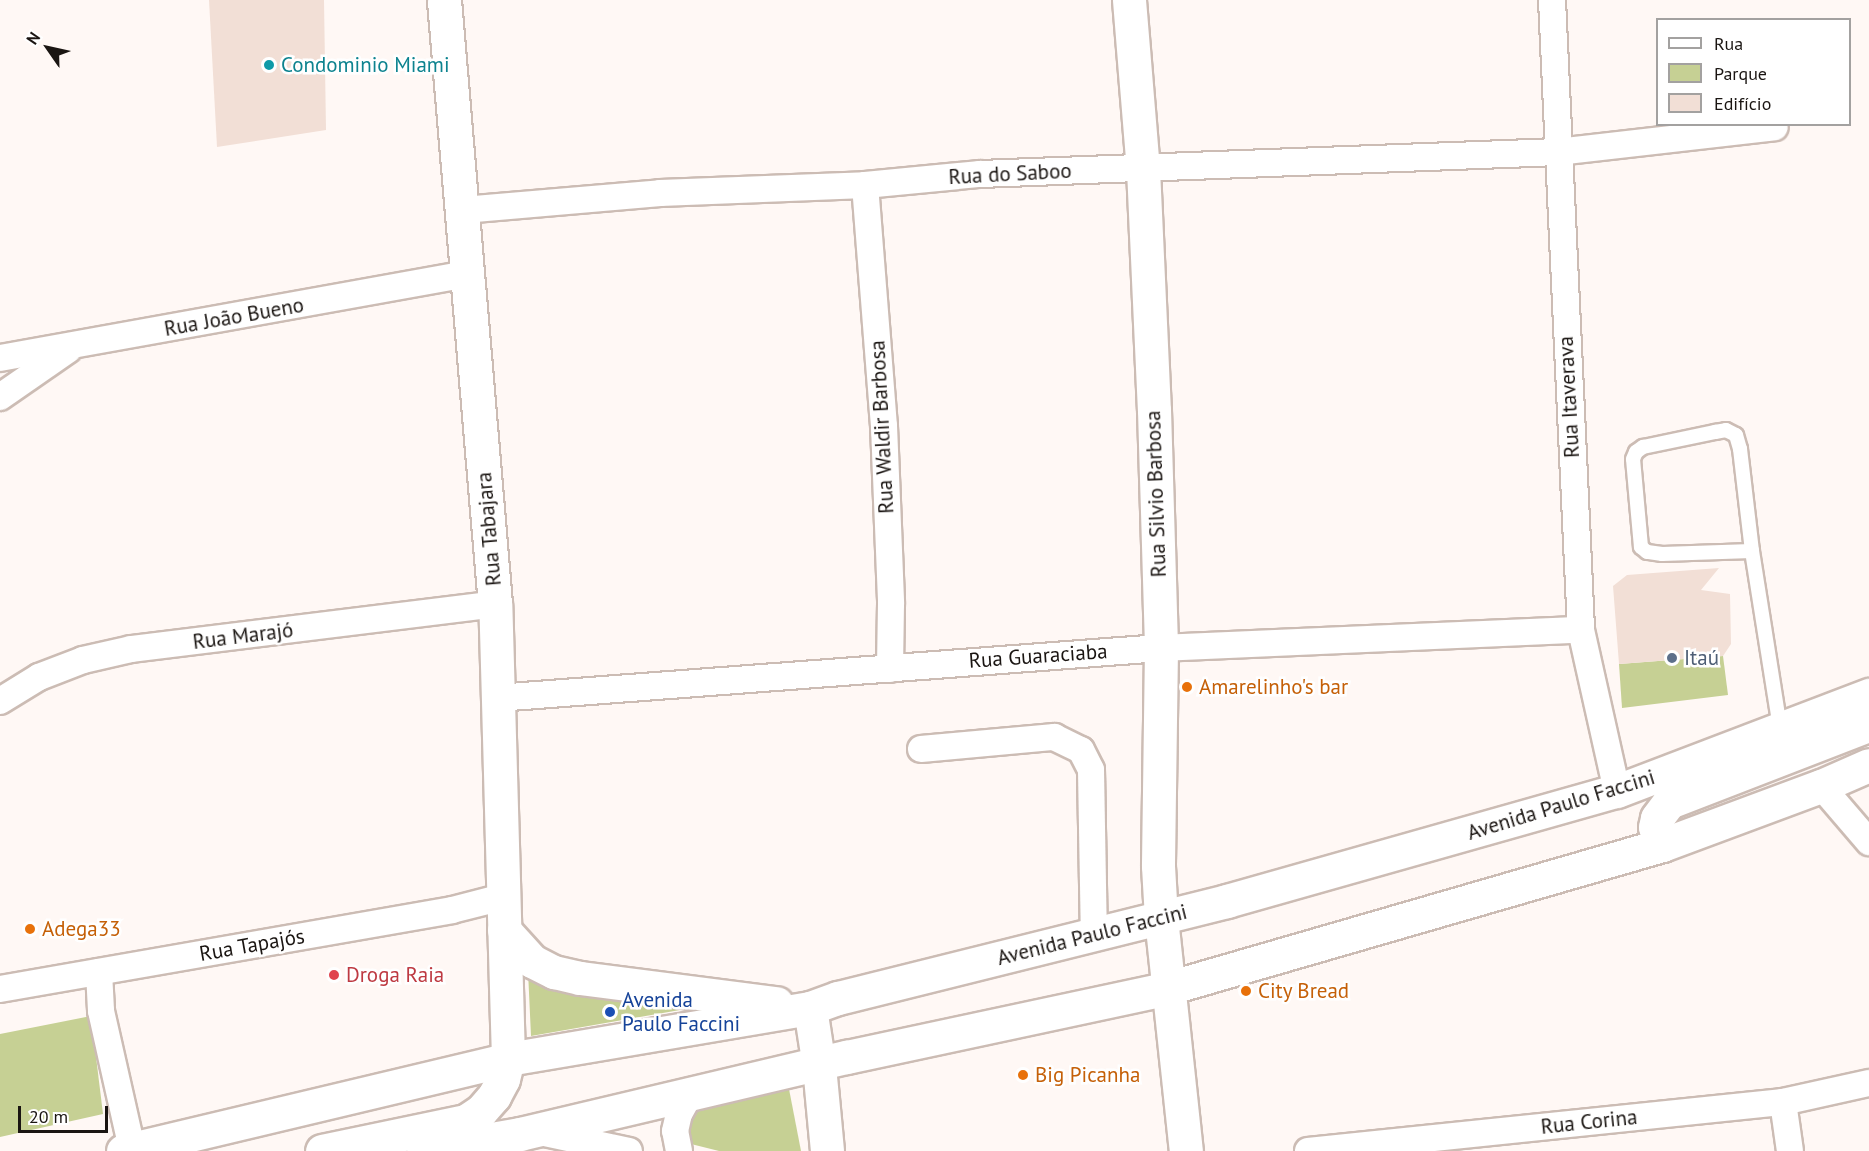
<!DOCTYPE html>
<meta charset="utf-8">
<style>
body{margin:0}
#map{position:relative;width:1869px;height:1151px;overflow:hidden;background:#fff8f5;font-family:"PT Sans",sans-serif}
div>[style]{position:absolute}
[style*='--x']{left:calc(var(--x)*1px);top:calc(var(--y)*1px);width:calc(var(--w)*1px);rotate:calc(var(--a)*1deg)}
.green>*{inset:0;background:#c6d094}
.building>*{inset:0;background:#f2dfd6}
.roads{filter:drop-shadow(2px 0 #ccbcb4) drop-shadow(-2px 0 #ccbcb4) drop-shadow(0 2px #ccbcb4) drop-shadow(0 -2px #ccbcb4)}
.lane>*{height:14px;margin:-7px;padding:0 7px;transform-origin:7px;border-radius:7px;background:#fff}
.street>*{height:26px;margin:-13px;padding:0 13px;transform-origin:13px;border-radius:13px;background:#fff}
.secondary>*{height:33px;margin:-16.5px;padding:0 16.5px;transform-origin:16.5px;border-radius:16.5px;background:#fff}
.dots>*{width:16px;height:16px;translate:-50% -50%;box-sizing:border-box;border:3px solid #fff;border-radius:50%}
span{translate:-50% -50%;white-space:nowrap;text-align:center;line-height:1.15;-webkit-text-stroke:5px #fff;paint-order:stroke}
.culture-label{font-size:21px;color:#0d838f}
.left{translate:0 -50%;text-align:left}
.street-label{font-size:21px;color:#1a1512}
.service-label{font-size:21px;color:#4e5e75}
.food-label{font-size:21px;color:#c56008}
.health-label{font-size:21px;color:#be3a42}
.transit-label{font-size:21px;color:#164399}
.legend{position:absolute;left:1656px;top:18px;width:195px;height:108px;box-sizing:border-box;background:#fff;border:2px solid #a3a1a0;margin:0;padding:8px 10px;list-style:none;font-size:18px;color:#1a1512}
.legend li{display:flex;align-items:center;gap:12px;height:30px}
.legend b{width:30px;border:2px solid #a3a1a0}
.north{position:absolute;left:18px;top:18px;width:60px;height:60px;-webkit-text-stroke:4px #fff;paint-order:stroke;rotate:304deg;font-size:16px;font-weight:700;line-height:24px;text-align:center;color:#1a1512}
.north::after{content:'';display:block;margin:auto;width:21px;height:27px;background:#1a1512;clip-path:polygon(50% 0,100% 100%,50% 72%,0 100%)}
.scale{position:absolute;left:18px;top:1106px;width:90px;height:27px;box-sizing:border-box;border:3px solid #1a1512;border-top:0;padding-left:8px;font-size:18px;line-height:21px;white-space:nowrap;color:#1a1512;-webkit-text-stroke:4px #fff;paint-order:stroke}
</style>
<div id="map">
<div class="green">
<div style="clip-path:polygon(1723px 656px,1728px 695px,1622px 708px,1619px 664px)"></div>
<div style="clip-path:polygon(528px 971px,572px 990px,680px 1010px,531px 1036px)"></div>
<div style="clip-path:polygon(91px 1016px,103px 1114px,0 1137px,0 1034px)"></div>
<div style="clip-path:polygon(789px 1089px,801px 1151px,719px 1151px,691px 1144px,687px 1109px)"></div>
</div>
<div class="building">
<div style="clip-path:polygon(209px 0,324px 0,326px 130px,217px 147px)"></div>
<div style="clip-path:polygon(1719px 568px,1701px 590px,1730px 594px,1731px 644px,1723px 656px,1619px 664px,1613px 586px,1627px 575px)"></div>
</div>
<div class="roads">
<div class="lane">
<div style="--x:1752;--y:551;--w:90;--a:178.1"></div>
<div style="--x:1662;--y:554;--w:15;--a:-172"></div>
<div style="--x:1647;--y:552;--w:8;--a:-140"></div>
<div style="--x:1641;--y:547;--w:88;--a:-95.2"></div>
<div style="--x:1633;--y:459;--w:8;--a:-67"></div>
<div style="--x:1636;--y:452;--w:9;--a:-36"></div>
<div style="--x:1643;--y:447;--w:74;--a:-11.8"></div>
<div style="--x:1715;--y:432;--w:11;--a:-10"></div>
<div style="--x:1726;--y:430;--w:11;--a:27"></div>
<div style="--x:1736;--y:435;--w:15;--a:74"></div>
<div style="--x:1740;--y:449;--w:103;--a:83.3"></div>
<div style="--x:1752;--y:551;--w:179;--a:81"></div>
</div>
<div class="street">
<div style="--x:1552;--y:0;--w:631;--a:87.36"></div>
<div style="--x:1581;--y:630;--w:165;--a:77.4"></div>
<div style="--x:865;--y:185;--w:242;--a:85.5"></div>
<div style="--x:884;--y:426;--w:178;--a:87.7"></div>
<div style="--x:891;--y:604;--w:65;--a:90.9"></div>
<div style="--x:463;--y:210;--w:198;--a:-4.9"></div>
<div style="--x:660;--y:193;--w:205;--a:-2.2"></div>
<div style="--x:865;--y:185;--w:116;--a:-5.5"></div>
<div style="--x:980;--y:174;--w:577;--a:-2.18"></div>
<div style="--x:1557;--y:152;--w:219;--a:-6.5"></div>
<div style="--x:0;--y:358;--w:475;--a:-10.2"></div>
<div style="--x:0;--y:397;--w:83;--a:-34.7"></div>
<div style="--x:497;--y:698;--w:666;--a:-4.31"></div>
<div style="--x:1161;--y:648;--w:420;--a:-2.5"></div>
<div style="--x:0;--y:701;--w:46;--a:-31.6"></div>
<div style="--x:39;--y:677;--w:47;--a:-21.1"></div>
<div style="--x:83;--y:660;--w:49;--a:-12.9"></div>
<div style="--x:131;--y:649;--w:367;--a:-7"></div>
<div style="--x:921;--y:749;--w:134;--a:-5.2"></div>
<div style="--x:1054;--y:737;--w:30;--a:26"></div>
<div style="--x:1081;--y:750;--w:22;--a:63"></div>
<div style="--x:1091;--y:770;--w:165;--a:89"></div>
<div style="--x:1821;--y:786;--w:74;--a:49.4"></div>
<div style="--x:99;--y:972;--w:39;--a:87"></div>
<div style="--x:101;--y:1011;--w:141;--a:77.3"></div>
<div style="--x:0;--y:989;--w:459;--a:-9.9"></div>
<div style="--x:452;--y:910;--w:53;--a:-14.3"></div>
<div style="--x:1783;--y:1102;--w:49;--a:81.9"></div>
<div style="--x:540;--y:1132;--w:91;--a:12.1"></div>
<div style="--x:679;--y:1151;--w:20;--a:-101"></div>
<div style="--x:675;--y:1131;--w:17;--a:-77"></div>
<div style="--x:679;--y:1114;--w:21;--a:-61"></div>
<div style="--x:1308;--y:1151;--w:478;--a:-5.9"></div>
<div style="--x:1783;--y:1102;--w:88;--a:-12.5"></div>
</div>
<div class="secondary">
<div style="--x:1129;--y:0;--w:170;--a:85.3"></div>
<div style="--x:1143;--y:169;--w:241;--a:87.4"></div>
<div style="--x:1154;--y:410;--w:238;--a:88.3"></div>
<div style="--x:1161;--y:648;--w:218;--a:90.8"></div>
<div style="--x:1158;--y:866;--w:52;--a:86.7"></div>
<div style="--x:1161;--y:918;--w:234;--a:83.9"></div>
<div style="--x:1662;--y:845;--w:19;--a:-111"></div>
<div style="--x:1655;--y:827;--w:9;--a:-77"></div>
<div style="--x:1657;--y:818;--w:20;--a:-53"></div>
<div style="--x:1669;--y:802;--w:214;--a:-21.1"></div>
<div style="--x:504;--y:930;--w:42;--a:47.9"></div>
<div style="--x:532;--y:961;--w:25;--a:27"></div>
<div style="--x:554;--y:972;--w:27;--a:13"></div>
<div style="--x:580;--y:978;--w:198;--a:7.3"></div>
<div style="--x:810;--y:1008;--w:59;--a:81.2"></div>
<div style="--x:819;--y:1066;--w:85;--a:84.6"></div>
<div style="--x:123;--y:1151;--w:396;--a:-13.4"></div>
<div style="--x:508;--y:1059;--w:306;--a:-9.6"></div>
<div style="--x:810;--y:1008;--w:30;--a:-20"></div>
<div style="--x:838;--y:998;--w:401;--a:-14"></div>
<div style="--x:1227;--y:901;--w:405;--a:-15.8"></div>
<div style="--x:1617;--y:791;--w:270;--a:-20.9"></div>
<div style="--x:322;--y:1151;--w:147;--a:-11.8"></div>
<div style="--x:466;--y:1121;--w:18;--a:-34"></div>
<div style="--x:481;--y:1111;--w:20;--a:-49"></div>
<div style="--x:494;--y:1096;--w:19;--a:-62"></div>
<div style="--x:503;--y:1079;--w:21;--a:-76"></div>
<div style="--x:508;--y:1059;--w:455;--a:-91.6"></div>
<div style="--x:495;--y:604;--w:606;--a:-94.83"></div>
<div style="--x:423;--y:1151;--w:98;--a:-9.9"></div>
<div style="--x:520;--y:1134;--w:336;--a:-13.3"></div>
<div style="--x:847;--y:1057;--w:328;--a:-12.1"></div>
<div style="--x:1168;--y:988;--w:514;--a:-16.14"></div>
<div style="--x:1662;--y:845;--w:170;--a:-20.4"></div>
<div style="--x:1821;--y:786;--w:52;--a:-23.6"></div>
</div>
</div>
<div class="dots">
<div style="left:269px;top:65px;background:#0f9aa8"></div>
<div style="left:1672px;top:658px;background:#5c6f8a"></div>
<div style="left:1187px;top:687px;background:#e8710a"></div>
<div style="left:30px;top:929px;background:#e8710a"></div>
<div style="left:334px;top:975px;background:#e0444e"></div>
<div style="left:1246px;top:991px;background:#e8710a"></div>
<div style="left:610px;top:1012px;background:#1a4fb4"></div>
<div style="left:1023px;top:1075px;background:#e8710a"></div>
</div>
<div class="culture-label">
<span class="left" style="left:281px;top:65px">Condominio Miami</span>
</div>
<div class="street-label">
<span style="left:1010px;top:174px;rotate:-3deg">Rua do Saboo</span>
<span style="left:234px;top:317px;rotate:-10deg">Rua João Bueno</span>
<span style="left:1569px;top:397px;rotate:-93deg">Rua Itaverava</span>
<span style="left:882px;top:427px;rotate:-93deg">Rua Waldir Barbosa</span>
<span style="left:1156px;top:494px;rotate:-92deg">Rua Silvio Barbosa</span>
<span style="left:489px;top:529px;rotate:-95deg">Rua Tabajara</span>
<span style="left:243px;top:636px;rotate:-7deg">Rua Marajó</span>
<span style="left:1038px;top:656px;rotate:-4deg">Rua Guaraciaba</span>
<span style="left:1561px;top:805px;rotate:-17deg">Avenida Paulo Faccini</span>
<span style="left:1092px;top:935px;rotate:-14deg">Avenida Paulo Faccini</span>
<span style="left:252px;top:945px;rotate:-10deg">Rua Tapajós</span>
<span style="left:1589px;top:1122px;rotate:-6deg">Rua Corina</span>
</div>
<div class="service-label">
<span class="left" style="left:1684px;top:658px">Itaú</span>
</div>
<div class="food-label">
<span class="left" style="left:1199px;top:687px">Amarelinho's bar</span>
<span class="left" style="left:42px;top:929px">Adega33</span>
<span class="left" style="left:1258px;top:991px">City Bread</span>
<span class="left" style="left:1035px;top:1075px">Big Picanha</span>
</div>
<div class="health-label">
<span class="left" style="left:346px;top:975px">Droga Raia</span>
</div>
<div class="transit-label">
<span class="left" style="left:622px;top:1012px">Avenida<br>Paulo Faccini</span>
</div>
<ul class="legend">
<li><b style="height:8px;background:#fff"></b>Rua</li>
<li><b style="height:16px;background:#c6d094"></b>Parque</li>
<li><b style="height:16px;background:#f2dfd6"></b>Edifício</li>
</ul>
<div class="north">N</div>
<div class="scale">20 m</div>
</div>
